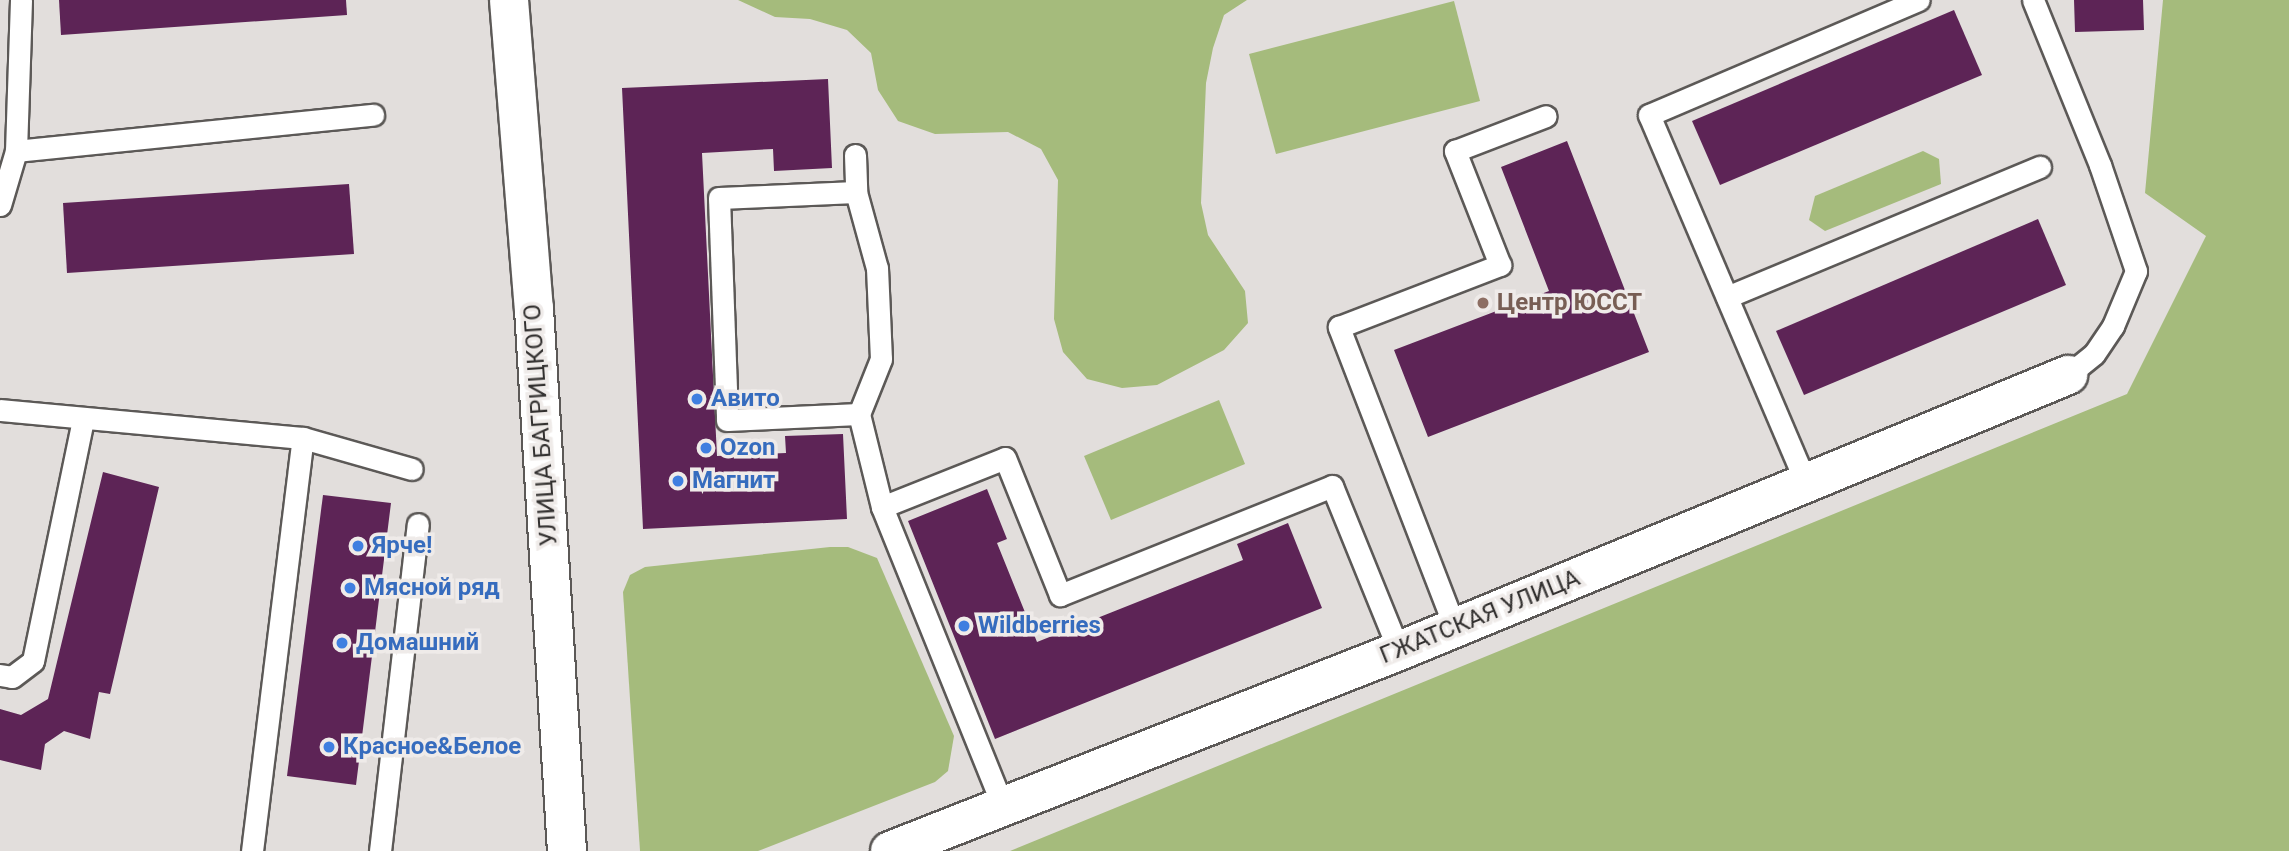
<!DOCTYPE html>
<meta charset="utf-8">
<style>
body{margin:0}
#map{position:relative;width:2289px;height:851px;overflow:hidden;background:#e2dedc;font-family:Roboto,sans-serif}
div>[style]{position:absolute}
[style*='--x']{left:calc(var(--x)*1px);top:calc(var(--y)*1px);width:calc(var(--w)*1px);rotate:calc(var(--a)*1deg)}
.green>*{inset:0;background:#a5bb7c}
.building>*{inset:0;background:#5d2456}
.roads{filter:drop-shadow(2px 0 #5c5957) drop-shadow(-2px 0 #5c5957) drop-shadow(0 2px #5c5957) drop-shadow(0 -2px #5c5957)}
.lane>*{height:21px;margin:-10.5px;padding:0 10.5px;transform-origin:10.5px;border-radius:10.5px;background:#fff}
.street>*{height:38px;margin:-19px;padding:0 19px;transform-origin:19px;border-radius:19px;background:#fff}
.secondary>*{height:38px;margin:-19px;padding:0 19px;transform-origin:19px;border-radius:19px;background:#fff}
.dots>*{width:19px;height:19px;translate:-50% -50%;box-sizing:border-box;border:4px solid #efebe9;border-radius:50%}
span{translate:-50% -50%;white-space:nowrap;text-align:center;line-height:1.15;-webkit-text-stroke:7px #efebe9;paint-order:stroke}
.education-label{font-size:24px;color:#785e54;font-weight:700}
.left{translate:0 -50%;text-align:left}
.shop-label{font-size:24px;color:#366cbe;font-weight:700}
.street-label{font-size:24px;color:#333130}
</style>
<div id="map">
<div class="green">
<div style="clip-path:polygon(738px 0,1247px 0,1224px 15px,1213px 48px,1206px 83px,1201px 203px,1208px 235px,1245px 291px,1248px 323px,1224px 350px,1157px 385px,1122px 388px,1087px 379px,1063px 352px,1054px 319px,1058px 180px,1041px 149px,1008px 132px,935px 134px,898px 121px,878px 90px,871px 53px,847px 30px,810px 19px,775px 17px)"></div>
<div style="clip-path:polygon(2163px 0,2289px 0,2289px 851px,1010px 851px,2127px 394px,2206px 236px,2145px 193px)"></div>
<div style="clip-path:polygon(1454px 1px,1480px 101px,1276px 154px,1249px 54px)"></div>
<div style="clip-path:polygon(1923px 151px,1939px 159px,1941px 184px,1825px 231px,1809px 220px,1815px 196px)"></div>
<div style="clip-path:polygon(1219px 400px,1245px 464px,1111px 520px,1084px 456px)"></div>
<div style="clip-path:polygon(830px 547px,848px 547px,877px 558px,954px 736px,948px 771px,935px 782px,758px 851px,640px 851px,623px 592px,630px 575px,645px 567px)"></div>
</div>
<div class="building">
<div style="clip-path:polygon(59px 0,346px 0,347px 15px,61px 35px)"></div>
<div style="clip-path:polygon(2074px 0,2143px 0,2144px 30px,2075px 32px)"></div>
<div style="clip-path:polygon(1954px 10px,1982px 75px,1720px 185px,1692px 121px)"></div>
<div style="clip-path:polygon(828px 79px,832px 168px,774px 171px,773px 149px,702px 153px,717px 456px,786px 453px,785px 436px,843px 434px,847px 519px,643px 529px,622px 88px)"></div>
<div style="clip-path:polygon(1567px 141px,1649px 352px,1428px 437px,1394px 350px,1549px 291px,1501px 167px)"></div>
<div style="clip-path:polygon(349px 184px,354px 254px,67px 273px,63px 203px)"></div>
<div style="clip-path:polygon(2038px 219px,2066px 285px,1804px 395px,1776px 331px)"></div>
<div style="clip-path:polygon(103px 472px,159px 487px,110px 694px,99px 692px,90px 739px,64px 731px,45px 744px,41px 770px,0 760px,0 709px,21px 715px,48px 699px)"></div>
<div style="clip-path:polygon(987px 489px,1007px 539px,997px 543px,1037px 642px,1243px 560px,1237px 544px,1288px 523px,1322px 608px,995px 739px,908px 521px)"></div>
<div style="clip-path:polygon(323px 495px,391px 503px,356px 785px,287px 776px)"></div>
</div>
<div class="roads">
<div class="lane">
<div style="--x:2033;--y:0;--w:178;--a:67.9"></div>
<div style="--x:2100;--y:165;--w:112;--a:71.2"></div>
<div style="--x:2136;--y:271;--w:60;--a:112.7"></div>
<div style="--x:2113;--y:326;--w:34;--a:124"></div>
<div style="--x:2094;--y:354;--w:33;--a:141"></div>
<div style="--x:16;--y:151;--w:359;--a:-5.8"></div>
<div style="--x:855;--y:155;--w:37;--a:88"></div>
<div style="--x:856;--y:192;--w:79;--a:74.6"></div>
<div style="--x:877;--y:268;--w:91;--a:87.5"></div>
<div style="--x:881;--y:359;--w:59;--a:111.8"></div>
<div style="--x:859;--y:414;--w:96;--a:76.1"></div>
<div style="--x:882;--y:507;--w:323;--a:68"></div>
<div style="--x:856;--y:192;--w:137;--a:177.5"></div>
<div style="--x:719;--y:198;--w:222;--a:87.9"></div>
<div style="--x:727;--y:420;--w:132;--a:-2.6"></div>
<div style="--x:0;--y:205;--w:56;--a:-73.5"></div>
<div style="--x:16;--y:151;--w:151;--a:-88.1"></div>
<div style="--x:1727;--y:297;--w:339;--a:-22.6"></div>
<div style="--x:0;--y:410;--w:304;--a:5.3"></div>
<div style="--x:303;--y:438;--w:113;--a:15.9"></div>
<div style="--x:1806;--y:483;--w:400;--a:-113.1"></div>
<div style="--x:1649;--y:115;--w:293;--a:-23.1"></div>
<div style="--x:882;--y:507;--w:132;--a:-21.7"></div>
<div style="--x:1005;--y:458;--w:148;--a:68.1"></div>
<div style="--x:1060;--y:595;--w:293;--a:-21.8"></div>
<div style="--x:1332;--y:486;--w:178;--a:67.9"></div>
<div style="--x:1455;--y:628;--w:323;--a:-111.1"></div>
<div style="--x:1339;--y:327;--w:173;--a:-21.1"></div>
<div style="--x:1500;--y:265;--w:123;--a:-111.5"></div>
<div style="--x:1455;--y:151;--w:97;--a:-21"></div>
<div style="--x:0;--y:675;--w:12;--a:9"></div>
<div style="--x:12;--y:677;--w:26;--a:-37"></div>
<div style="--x:33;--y:661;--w:246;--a:-78.3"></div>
<div style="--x:252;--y:851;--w:416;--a:-83"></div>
<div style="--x:380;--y:851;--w:329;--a:-83.4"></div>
</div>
<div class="street">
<div style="--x:890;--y:851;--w:547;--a:-21.45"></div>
<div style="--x:1399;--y:651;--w:724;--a:-22.42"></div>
</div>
<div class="secondary">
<div style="--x:509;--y:0;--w:310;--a:85.4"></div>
<div style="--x:534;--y:309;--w:543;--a:86.52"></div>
</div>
</div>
<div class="dots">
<div style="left:1483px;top:303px;background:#8d6e63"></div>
<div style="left:697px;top:399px;background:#3f7fe0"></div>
<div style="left:706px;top:448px;background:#3f7fe0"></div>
<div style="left:678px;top:481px;background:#3f7fe0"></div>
<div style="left:358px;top:546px;background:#3f7fe0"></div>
<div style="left:350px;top:588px;background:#3f7fe0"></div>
<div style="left:964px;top:626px;background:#3f7fe0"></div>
<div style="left:342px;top:643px;background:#3f7fe0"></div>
<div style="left:329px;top:747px;background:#3f7fe0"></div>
</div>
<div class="education-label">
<span class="left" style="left:1497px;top:303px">Центр ЮССТ</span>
</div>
<div class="shop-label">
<span class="left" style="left:711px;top:399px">Авито</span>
<span class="left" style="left:720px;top:448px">Ozon</span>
<span class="left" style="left:692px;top:481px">Магнит</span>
<span class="left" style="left:372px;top:546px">Ярче!</span>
<span class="left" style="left:364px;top:588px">Мясной ряд</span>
<span class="left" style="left:978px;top:626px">Wildberries</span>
<span class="left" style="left:356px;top:643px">Домашний</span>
<span class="left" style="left:343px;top:747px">Красное&amp;Белое</span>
</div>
<div class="street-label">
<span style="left:541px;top:425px;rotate:-94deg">УЛИЦА БАГРИЦКОГО</span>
<span style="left:1480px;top:617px;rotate:-22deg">ГЖАТСКАЯ УЛИЦА</span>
</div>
</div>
